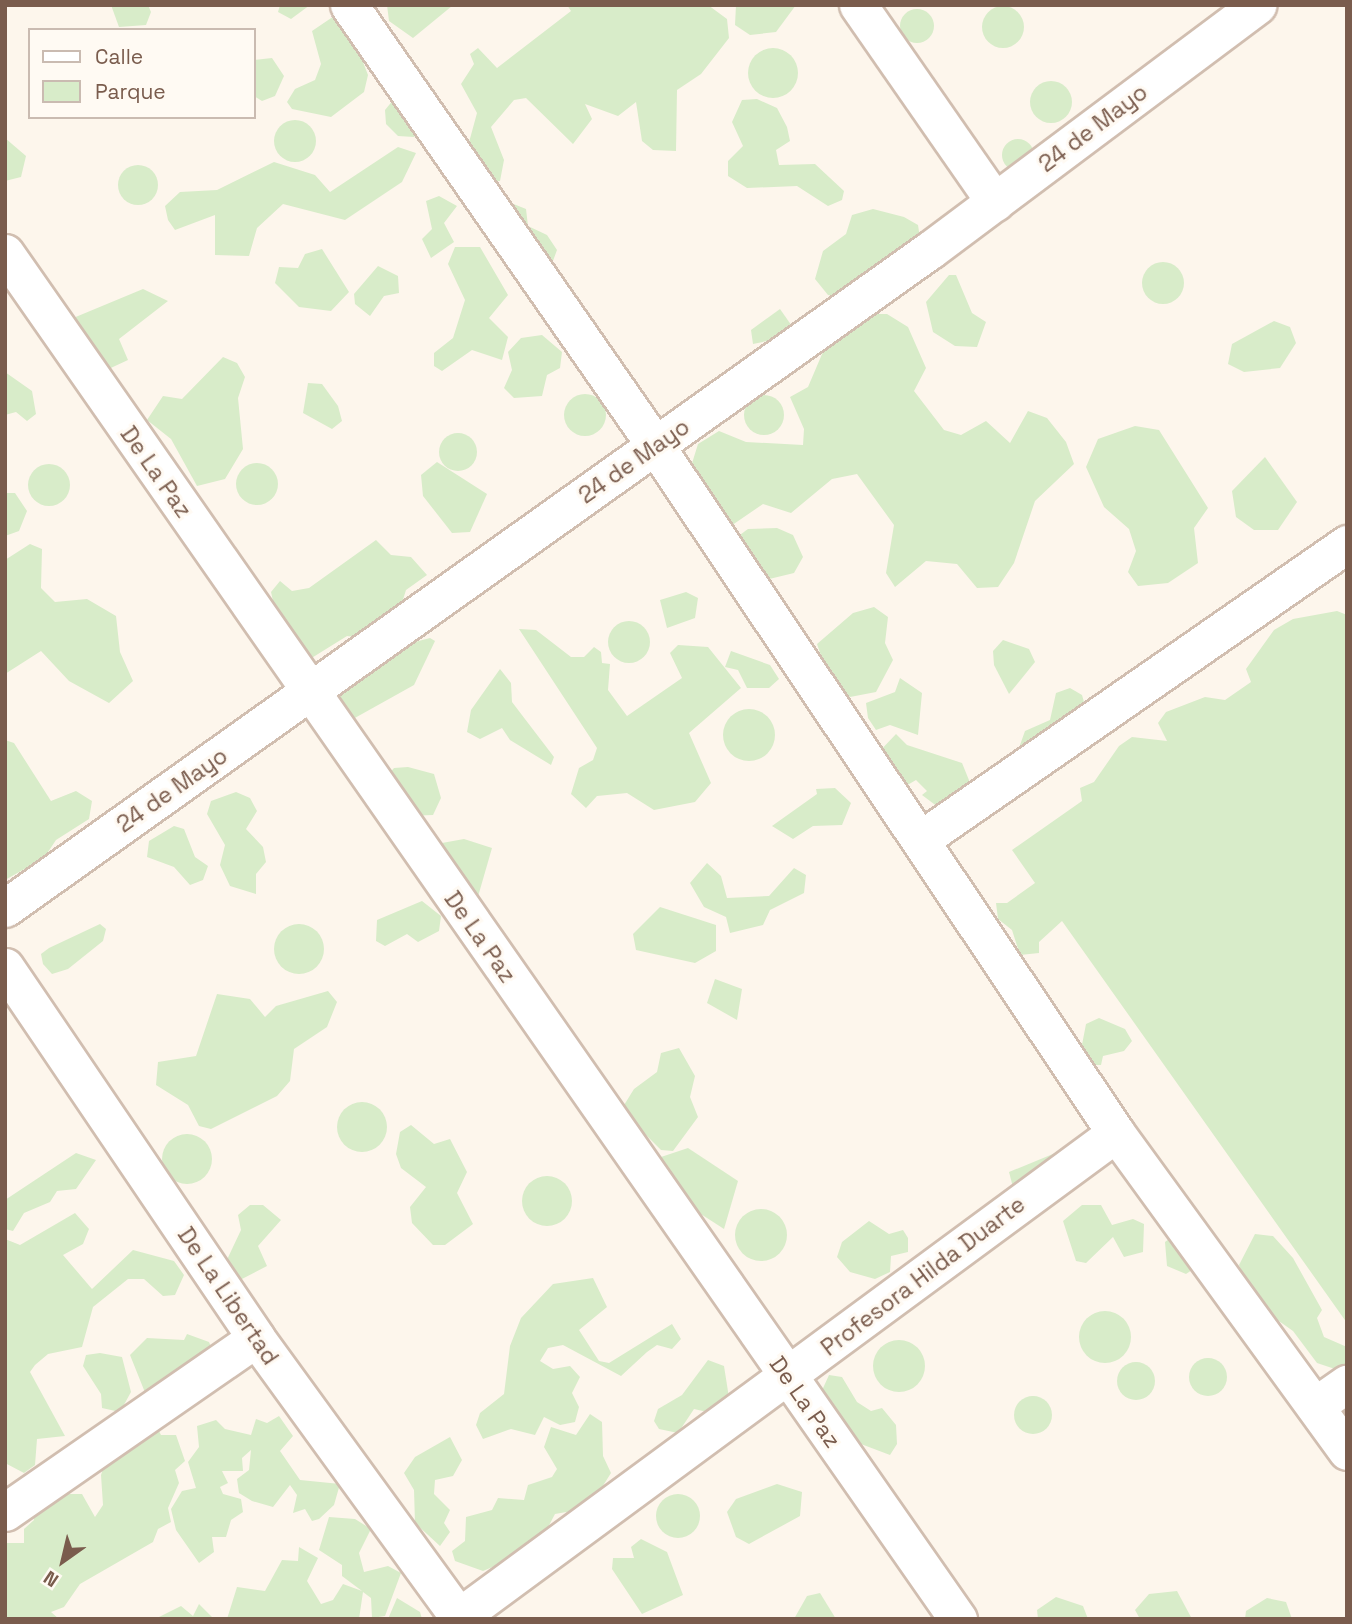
<!DOCTYPE html>
<style>
body{margin:0}
#map{position:relative;width:1352px;height:1624px;overflow:hidden;background:#fdf6ec;font-family:"Space Grotesk",sans-serif}
div>[style]{position:absolute}
[style*='--x']{left:calc(var(--x)*1px);top:calc(var(--y)*1px);width:calc(var(--w)*1px);rotate:calc(var(--a)*1deg)}
.green>*{inset:0;background:#d8ecc9}
.round{border-radius:50%}
.roads{filter:drop-shadow(2px 0 #d1beb0) drop-shadow(-2px 0 #d1beb0) drop-shadow(0 2px #d1beb0) drop-shadow(0 -2px #d1beb0)}
.street>*{height:37px;margin:-18.5px;padding:0 18.5px;transform-origin:18.5px;border-radius:18.5px;background:#fff}
span{translate:-50% -50%;white-space:nowrap;text-align:center;line-height:1.15;-webkit-text-stroke:6px #fffaf3;paint-order:stroke}
.street-label{font-size:23px;color:#7a5c4d}
.frame{position:absolute;inset:0;border:7px solid #7a5c4d;pointer-events:none}
.legend{position:absolute;left:28px;top:28px;width:228px;height:91px;box-sizing:border-box;background:#fffaf3;border:2px solid #cabbb1;margin:0;padding:9px 12px;list-style:none;font-size:21px;color:#7a5c4d}
.legend li{display:flex;align-items:center;gap:14px;height:35px}
.legend b{width:35px;border:2px solid #cabbb1}
.north{position:absolute;left:28px;top:1526px;width:70px;height:70px;-webkit-text-stroke:5px #fffaf3;paint-order:stroke;rotate:214deg;font-size:19px;font-weight:700;line-height:28px;text-align:center;color:#7a5c4d}
.north::after{content:'';display:block;margin:auto;width:24px;height:32px;background:#7a5c4d;clip-path:polygon(50% 0,100% 100%,50% 72%,0 100%)}
</style>
<div id="map">
<div class="green">
<div style="clip-path:polygon(111px 5px,148px 5px,151px 12px,146px 25px,119px 27px)"></div>
<div style="clip-path:polygon(280px 5px,310px 5px,291px 19px,278px 12px)"></div>
<div style="clip-path:polygon(387px 5px,471px 5px,452px 6px,413px 38px,389px 21px)"></div>
<div style="clip-path:polygon(567px 5px,708px 5px,727px 19px,729px 38px,701px 74px,677px 90px,676px 151px,653px 150px,642px 141px,636px 102px,618px 116px,585px 104px,592px 119px,573px 144px,526px 98px,514px 100px,491px 127px,504px 160px,500px 181px,491px 181px,465px 157px,477px 113px,461px 84px,474px 64px,470px 54px,478px 48px,497px 68px,571px 11px)"></div>
<div style="clip-path:polygon(796px 5px,776px 32px,750px 35px,735px 25px,736px 5px)"></div>
<div class="round" style="left:982px;top:6px;width:42px;height:42px"></div>
<div class="round" style="left:900px;top:9px;width:34px;height:34px"></div>
<div style="clip-path:polygon(343px 10px,368px 75px,364px 92px,331px 117px,292px 109px,287px 102px,295px 89px,315px 80px,321px 64px,312px 31px)"></div>
<div class="round" style="left:748px;top:48px;width:50px;height:50px"></div>
<div style="clip-path:polygon(272px 58px,284px 76px,275px 96px,262px 101px,254px 96px,254px 60px)"></div>
<div class="round" style="left:1030px;top:81px;width:42px;height:42px"></div>
<div style="clip-path:polygon(394px 99px,422px 129px,414px 137px,398px 136px,386px 124px,385px 110px)"></div>
<div style="clip-path:polygon(757px 99px,777px 108px,787px 127px,790px 141px,776px 150px,779px 165px,815px 164px,844px 191px,842px 200px,828px 206px,797px 186px,747px 188px,728px 176px,728px 161px,743px 146px,732px 122px,742px 100px)"></div>
<div class="round" style="left:274px;top:120px;width:42px;height:42px"></div>
<div style="clip-path:polygon(5px 138px,26px 156px,21px 177px,5px 181px)"></div>
<div class="round" style="left:1002px;top:139px;width:32px;height:32px"></div>
<div style="clip-path:polygon(398px 147px,416px 153px,402px 182px,345px 220px,283px 204px,257px 228px,249px 256px,215px 255px,215px 215px,175px 230px,168px 220px,165px 206px,180px 192px,217px 190px,274px 162px,315px 175px,330px 192px)"></div>
<div class="round" style="left:118px;top:165px;width:40px;height:40px"></div>
<div style="clip-path:polygon(439px 196px,457px 206px,444px 223px,454px 242px,431px 258px,422px 239px,432px 229px,426px 201px)"></div>
<div style="clip-path:polygon(511px 203px,526px 209px,528px 226px,547px 235px,557px 250px,550px 269px,506px 208px)"></div>
<div style="clip-path:polygon(873px 209px,904px 217px,918px 225px,920px 238px,894px 261px,882px 259px,873px 275px,843px 297px,828px 295px,815px 279px,823px 251px,846px 234px,852px 215px)"></div>
<div style="clip-path:polygon(455px 247px,480px 247px,508px 295px,489px 318px,508px 337px,502px 360px,472px 350px,442px 371px,434px 366px,434px 353px,453px 338px,465px 300px,448px 264px)"></div>
<div style="clip-path:polygon(322px 249px,349px 292px,331px 311px,299px 307px,275px 283px,279px 267px,298px 268px,305px 254px)"></div>
<div class="round" style="left:1142px;top:262px;width:42px;height:42px"></div>
<div style="clip-path:polygon(378px 266px,398px 276px,399px 293px,384px 296px,370px 316px,355px 304px,354px 294px)"></div>
<div style="clip-path:polygon(949px 275px,956px 275px,972px 313px,986px 322px,977px 347px,955px 346px,933px 332px,926px 302px)"></div>
<div style="clip-path:polygon(143px 289px,168px 301px,119px 339px,128px 360px,100px 373px,66px 321px)"></div>
<div style="clip-path:polygon(780px 309px,794px 329px,786px 337px,753px 344px,751px 330px)"></div>
<div style="clip-path:polygon(863px 314px,887px 314px,908px 327px,926px 368px,914px 391px,944px 430px,961px 435px,986px 421px,1010px 443px,1028px 411px,1047px 418px,1066px 442px,1074px 464px,1035px 501px,1014px 563px,998px 587px,977px 588px,957px 564px,926px 561px,895px 587px,886px 573px,894px 525px,857px 474px,832px 479px,791px 513px,763px 504px,725px 530px,689px 473px,698px 444px,719px 431px,746px 442px,803px 445px,804px 429px,790px 397px,808px 387px,831px 333px)"></div>
<div style="clip-path:polygon(1274px 321px,1290px 327px,1296px 343px,1280px 368px,1244px 372px,1228px 364px,1232px 344px)"></div>
<div style="clip-path:polygon(542px 335px,562px 352px,560px 368px,547px 375px,542px 396px,514px 398px,504px 388px,512px 370px,508px 352px,521px 338px)"></div>
<div style="clip-path:polygon(223px 357px,237px 363px,245px 377px,238px 398px,243px 449px,225px 479px,197px 486px,171px 439px,147px 420px,163px 396px,182px 399px)"></div>
<div style="clip-path:polygon(5px 372px,32px 391px,36px 414px,27px 421px,16px 412px,5px 415px)"></div>
<div style="clip-path:polygon(308px 383px,322px 384px,338px 406px,342px 421px,332px 429px,303px 413px)"></div>
<div class="round" style="left:564px;top:394px;width:42px;height:42px"></div>
<div class="round" style="left:744px;top:395px;width:40px;height:40px"></div>
<div style="clip-path:polygon(1135px 426px,1159px 430px,1208px 508px,1194px 528px,1198px 563px,1168px 583px,1138px 586px,1128px 572px,1136px 551px,1129px 529px,1104px 507px,1086px 467px,1098px 439px)"></div>
<div class="round" style="left:439px;top:433px;width:38px;height:38px"></div>
<div style="clip-path:polygon(1265px 457px,1297px 502px,1278px 530px,1254px 530px,1236px 517px,1232px 491px)"></div>
<div style="clip-path:polygon(437px 462px,487px 494px,470px 532px,452px 533px,423px 496px,421px 475px)"></div>
<div class="round" style="left:236px;top:463px;width:42px;height:42px"></div>
<div class="round" style="left:28px;top:464px;width:42px;height:42px"></div>
<div style="clip-path:polygon(5px 493px,15px 493px,27px 511px,19px 531px,5px 536px)"></div>
<div style="clip-path:polygon(777px 528px,793px 535px,803px 557px,794px 573px,737px 587px,733px 540px,748px 529px)"></div>
<div style="clip-path:polygon(376px 540px,391px 555px,411px 557px,427px 575px,406px 590px,396px 622px,374px 639px,347px 636px,310px 659px,275px 610px,271px 592px,280px 581px,292px 591px,309px 588px)"></div>
<div style="clip-path:polygon(30px 544px,42px 549px,41px 588px,55px 602px,87px 599px,116px 616px,120px 652px,133px 681px,109px 703px,69px 681px,41px 651px,5px 674px,5px 560px)"></div>
<div style="clip-path:polygon(686px 592px,698px 598px,695px 618px,667px 628px,660px 600px)"></div>
<div style="clip-path:polygon(874px 607px,888px 617px,885px 643px,893px 660px,876px 692px,850px 697px,832px 688px,817px 644px,853px 613px)"></div>
<div style="clip-path:polygon(1337px 611px,1347px 615px,1347px 1323px,1062px 921px,1039px 942px,1039px 953px,1020px 955px,1012px 930px,998px 919px,996px 903px,1007px 903px,1035px 883px,1012px 850px,1082px 801px,1080px 788px,1094px 782px,1119px 746px,1132px 737px,1167px 741px,1158px 723px,1166px 712px,1205px 697px,1225px 700px,1251px 682px,1246px 669px,1274px 630px,1293px 619px)"></div>
<div class="round" style="left:608px;top:621px;width:42px;height:42px"></div>
<div style="clip-path:polygon(519px 629px,536px 630px,571px 657px,584px 657px,594px 647px,601px 652px,602px 663px,610px 664px,608px 690px,627px 716px,682px 678px,670px 653px,678px 645px,708px 647px,741px 688px,689px 733px,711px 783px,695px 802px,654px 810px,627px 793px,597px 796px,586px 808px,571px 794px,579px 768px,593px 760px,597px 748px)"></div>
<div style="clip-path:polygon(430px 638px,435px 641px,414px 685px,353px 719px,340px 719px,337px 697px,349px 686px,392px 648px)"></div>
<div style="clip-path:polygon(1003px 640px,1029px 649px,1035px 662px,1009px 694px,994px 665px,993px 651px)"></div>
<div style="clip-path:polygon(731px 651px,770px 665px,779px 679px,769px 688px,747px 688px,738px 670px,725px 667px)"></div>
<div style="clip-path:polygon(500px 669px,511px 683px,512px 702px,554px 757px,551px 765px,510px 740px,502px 728px,480px 739px,467px 732px,471px 710px)"></div>
<div style="clip-path:polygon(900px 678px,922px 693px,918px 735px,890px 725px,876px 730px,868px 718px,866px 703px,895px 692px)"></div>
<div style="clip-path:polygon(1070px 688px,1082px 695px,1086px 709px,1026px 757px,1020px 745px,1025px 731px,1050px 720px,1056px 693px)"></div>
<div class="round" style="left:723px;top:709px;width:52px;height:52px"></div>
<div style="clip-path:polygon(896px 734px,907px 745px,962px 763px,973px 790px,946px 813px,922px 795px,927px 791px,916px 780px,904px 787px,877px 754px)"></div>
<div style="clip-path:polygon(5px 740px,14px 743px,51px 801px,76px 791px,92px 801px,89px 819px,56px 840px,44px 858px,5px 880px)"></div>
<div style="clip-path:polygon(408px 767px,434px 774px,441px 798px,433px 815px,404px 816px,387px 776px,394px 768px)"></div>
<div style="clip-path:polygon(835px 788px,851px 803px,842px 825px,813px 826px,793px 839px,772px 826px,817px 794px,816px 789px)"></div>
<div style="clip-path:polygon(236px 792px,250px 798px,257px 811px,246px 829px,263px 847px,266px 862px,256px 874px,256px 894px,230px 886px,220px 865px,225px 845px,207px 814px,211px 801px)"></div>
<div style="clip-path:polygon(174px 826px,184px 829px,195px 857px,208px 866px,203px 880px,190px 885px,174px 867px,147px 857px,149px 841px)"></div>
<div style="clip-path:polygon(464px 839px,492px 848px,477px 900px,436px 852px,442px 843px)"></div>
<div style="clip-path:polygon(707px 863px,721px 876px,727px 898px,769px 896px,794px 868px,806px 875px,804px 893px,770px 910px,763px 925px,730px 933px,726px 917px,704px 907px,690px 883px)"></div>
<div style="clip-path:polygon(422px 901px,441px 916px,439px 931px,418px 942px,407px 934px,385px 946px,376px 941px,377px 920px)"></div>
<div style="clip-path:polygon(660px 907px,716px 925px,716px 951px,695px 963px,636px 950px,633px 934px)"></div>
<div class="round" style="left:274px;top:924px;width:50px;height:50px"></div>
<div style="clip-path:polygon(100px 924px,106px 929px,103px 941px,68px 969px,52px 974px,43px 964px,41px 954px,49px 948px)"></div>
<div style="clip-path:polygon(715px 979px,742px 989px,737px 1020px,707px 1003px)"></div>
<div style="clip-path:polygon(328px 991px,337px 1002px,327px 1027px,294px 1049px,290px 1081px,277px 1096px,211px 1129px,199px 1126px,188px 1105px,156px 1085px,158px 1062px,196px 1056px,217px 994px,250px 999px,265px 1017px,276px 1006px)"></div>
<div style="clip-path:polygon(1099px 1018px,1125px 1029px,1132px 1041px,1124px 1051px,1103px 1056px,1101px 1065px,1086px 1065px,1081px 1050px,1086px 1024px)"></div>
<div style="clip-path:polygon(679px 1048px,695px 1076px,690px 1097px,698px 1117px,673px 1151px,661px 1150px,621px 1110px,634px 1089px,657px 1072px,661px 1053px)"></div>
<div class="round" style="left:337px;top:1102px;width:50px;height:50px"></div>
<div style="clip-path:polygon(411px 1125px,434px 1144px,450px 1139px,467px 1172px,457px 1193px,473px 1224px,445px 1245px,433px 1245px,412px 1223px,410px 1207px,426px 1187px,401px 1168px,396px 1154px,400px 1132px)"></div>
<div class="round" style="left:162px;top:1134px;width:50px;height:50px"></div>
<div style="clip-path:polygon(688px 1148px,738px 1181px,724px 1229px,673px 1196px,658px 1158px)"></div>
<div style="clip-path:polygon(1065px 1149px,1014px 1191px,1009px 1172px)"></div>
<div style="clip-path:polygon(76px 1153px,96px 1160px,76px 1189px,57px 1191px,50px 1202px,24px 1213px,13px 1231px,5px 1229px,5px 1200px)"></div>
<div class="round" style="left:522px;top:1176px;width:50px;height:50px"></div>
<div style="clip-path:polygon(250px 1205px,263px 1205px,281px 1220px,258px 1246px,267px 1266px,240px 1280px,224px 1266px,241px 1230px,238px 1215px)"></div>
<div style="clip-path:polygon(1082px 1205px,1101px 1205px,1112px 1225px,1133px 1219px,1144px 1224px,1143px 1252px,1124px 1257px,1113px 1237px,1086px 1263px,1076px 1261px,1063px 1221px)"></div>
<div class="round" style="left:735px;top:1209px;width:52px;height:52px"></div>
<div style="clip-path:polygon(75px 1213px,89px 1229px,83px 1244px,63px 1255px,92px 1289px,133px 1250px,174px 1261px,184px 1275px,175px 1295px,163px 1296px,144px 1279px,128px 1279px,93px 1307px,82px 1347px,48px 1354px,35px 1365px,30px 1372px,65px 1436px,37px 1439px,35px 1465px,24px 1473px,5px 1463px,5px 1239px,20px 1245px)"></div>
<div style="clip-path:polygon(869px 1221px,889px 1234px,903px 1230px,908px 1238px,908px 1252px,891px 1256px,890px 1272px,875px 1279px,850px 1272px,837px 1257px,842px 1242px)"></div>
<div style="clip-path:polygon(1255px 1234px,1273px 1236px,1293px 1258px,1322px 1310px,1317px 1318px,1324px 1337px,1347px 1347px,1347px 1373px,1317px 1363px,1293px 1331px,1255px 1304px,1239px 1265px)"></div>
<div style="clip-path:polygon(1173px 1236px,1195px 1268px,1186px 1274px,1167px 1266px,1165px 1242px)"></div>
<div style="clip-path:polygon(593px 1278px,607px 1307px,579px 1330px,599px 1361px,609px 1363px,672px 1324px,681px 1339px,672px 1349px,657px 1345px,647px 1352px,621px 1376px,563px 1345px,548px 1348px,540px 1361px,553px 1369px,570px 1366px,580px 1377px,572px 1393px,579px 1407px,575px 1422px,560px 1425px,544px 1417px,535px 1435px,511px 1429px,483px 1439px,476px 1425px,480px 1413px,504px 1394px,510px 1346px,521px 1318px,553px 1284px)"></div>
<div class="round" style="left:1079px;top:1311px;width:52px;height:52px"></div>
<div style="clip-path:polygon(187px 1334px,209px 1342px,212px 1349px,146px 1395px,130px 1355px,147px 1338px,184px 1340px)"></div>
<div class="round" style="left:873px;top:1340px;width:52px;height:52px"></div>
<div style="clip-path:polygon(100px 1353px,122px 1357px,131px 1392px,120px 1412px,102px 1408px,101px 1394px,83px 1366px,86px 1355px)"></div>
<div class="round" style="left:1189px;top:1358px;width:38px;height:38px"></div>
<div style="clip-path:polygon(708px 1360px,724px 1366px,730px 1404px,716px 1414px,694px 1409px,678px 1433px,659px 1429px,654px 1421px,658px 1409px,682px 1395px)"></div>
<div class="round" style="left:1117px;top:1362px;width:38px;height:38px"></div>
<div style="clip-path:polygon(829px 1375px,842px 1377px,857px 1402px,871px 1411px,882px 1408px,896px 1425px,897px 1444px,890px 1455px,853px 1441px,819px 1397px)"></div>
<div class="round" style="left:1014px;top:1396px;width:38px;height:38px"></div>
<div style="clip-path:polygon(590px 1414px,602px 1422px,603px 1456px,611px 1473px,589px 1508px,555px 1514px,537px 1548px,483px 1571px,455px 1561px,452px 1551px,465px 1541px,466px 1517px,492px 1510px,498px 1498px,524px 1500px,528px 1485px,552px 1477px,557px 1469px,544px 1447px,551px 1427px,576px 1435px)"></div>
<div style="clip-path:polygon(279px 1416px,293px 1436px,280px 1451px,300px 1480px,340px 1484px,334px 1505px,319px 1519px,312px 1521px,305px 1509px,293px 1513px,297px 1495px,290px 1485px,273px 1507px,252px 1501px,239px 1493px,237px 1479px,249px 1470px,251px 1450px,242px 1458px,243px 1471px,222px 1471px,228px 1483px,220px 1487px,223px 1494px,241px 1499px,243px 1512px,231px 1520px,226px 1537px,212px 1537px,214px 1552px,199px 1563px,176px 1530px,171px 1509px,182px 1491px,196px 1488px,188px 1462px,199px 1447px,197px 1426px,216px 1420px,225px 1429px,251px 1435px,256px 1419px,267px 1423px)"></div>
<div style="clip-path:polygon(155px 1423px,161px 1435px,176px 1435px,185px 1461px,175px 1470px,179px 1483px,168px 1508px,171px 1522px,158px 1529px,153px 1542px,80px 1584px,64px 1607px,51px 1612px,59px 1619px,5px 1619px,5px 1543px,24px 1543px,24px 1529px,34px 1520px,32px 1505px,40px 1494px,82px 1494px,95px 1517px,103px 1505px,101px 1475px,110px 1447px)"></div>
<div style="clip-path:polygon(450px 1437px,462px 1460px,453px 1476px,435px 1480px,434px 1494px,450px 1510px,444px 1523px,450px 1532px,440px 1546px,415px 1523px,414px 1490px,404px 1473px,415px 1457px)"></div>
<div style="clip-path:polygon(777px 1484px,802px 1492px,800px 1516px,749px 1544px,736px 1537px,727px 1512px,736px 1499px)"></div>
<div class="round" style="left:656px;top:1494px;width:44px;height:44px"></div>
<div style="clip-path:polygon(329px 1517px,355px 1519px,371px 1529px,359px 1553px,364px 1572px,388px 1566px,401px 1573px,385px 1616px,372px 1618px,371px 1598px,363px 1592px,359px 1619px,227px 1619px,237px 1587px,265px 1591px,282px 1560px,298px 1561px,299px 1547px,318px 1558px,307px 1581px,321px 1604px,333px 1600px,343px 1584px,362px 1591px,342px 1576px,342px 1565px,319px 1550px)"></div>
<div style="clip-path:polygon(641px 1539px,667px 1552px,683px 1595px,642px 1614px,612px 1569px,613px 1558px,634px 1558px,631px 1547px)"></div>
<div style="clip-path:polygon(1177px 1591px,1192px 1619px,1140px 1619px,1135px 1610px,1149px 1594px)"></div>
<div style="clip-path:polygon(820px 1593px,836px 1619px,794px 1619px,807px 1596px)"></div>
<div style="clip-path:polygon(1056px 1597px,1083px 1606px,1088px 1619px,1038px 1619px,1037px 1610px)"></div>
<div style="clip-path:polygon(397px 1598px,420px 1612px,422px 1619px,388px 1619px)"></div>
<div style="clip-path:polygon(1267px 1598px,1286px 1602px,1292px 1619px,1245px 1619px,1246px 1611px)"></div>
<div style="clip-path:polygon(199px 1604px,214px 1619px,155px 1619px,181px 1606px,193px 1616px)"></div>
</div>
<div class="roads">
<div class="street">
<div style="--x:349;--y:5;--w:536;--a:55.18"></div>
<div style="--x:655;--y:445;--w:828;--a:56.18"></div>
<div style="--x:1116;--y:1133;--w:393;--a:54"></div>
<div style="--x:858;--y:5;--w:240;--a:55.2"></div>
<div style="--x:5;--y:253;--w:1666;--a:55.1"></div>
<div style="--x:920;--y:840;--w:520;--a:-34.73"></div>
<div style="--x:5;--y:908;--w:1135;--a:-35.43"></div>
<div style="--x:930;--y:250;--w:409;--a:-36.8"></div>
<div style="--x:5;--y:967;--w:448;--a:55.9"></div>
<div style="--x:256;--y:1338;--w:347;--a:54"></div>
<div style="--x:1315;--y:1406;--w:39;--a:-35"></div>
<div style="--x:5;--y:1512;--w:305;--a:-34.7"></div>
<div style="--x:459;--y:1617;--w:816;--a:-36.38"></div>
</div>
</div>
<div class="street-label">
<span style="left:1093px;top:128px;rotate:-37deg">24 de Mayo</span>
<span style="left:634px;top:461px;rotate:-35deg">24 de Mayo</span>
<span style="left:156px;top:472px;rotate:55deg">De La Paz</span>
<span style="left:172px;top:790px;rotate:-35deg">24 de Mayo</span>
<span style="left:480px;top:937px;rotate:55deg">De La Paz</span>
<span style="left:923px;top:1276px;rotate:-37deg">Profesora Hilda Duarte</span>
<span style="left:228px;top:1296px;rotate:56deg">De La Libertad</span>
<span style="left:805px;top:1402px;rotate:55deg">De La Paz</span>
</div>
<div class="frame"></div>
<ul class="legend">
<li><b style="height:9px;background:#fff"></b>Calle</li>
<li><b style="height:19px;background:#d8ecc9"></b>Parque</li>
</ul>
<div class="north">N</div>
</div>
